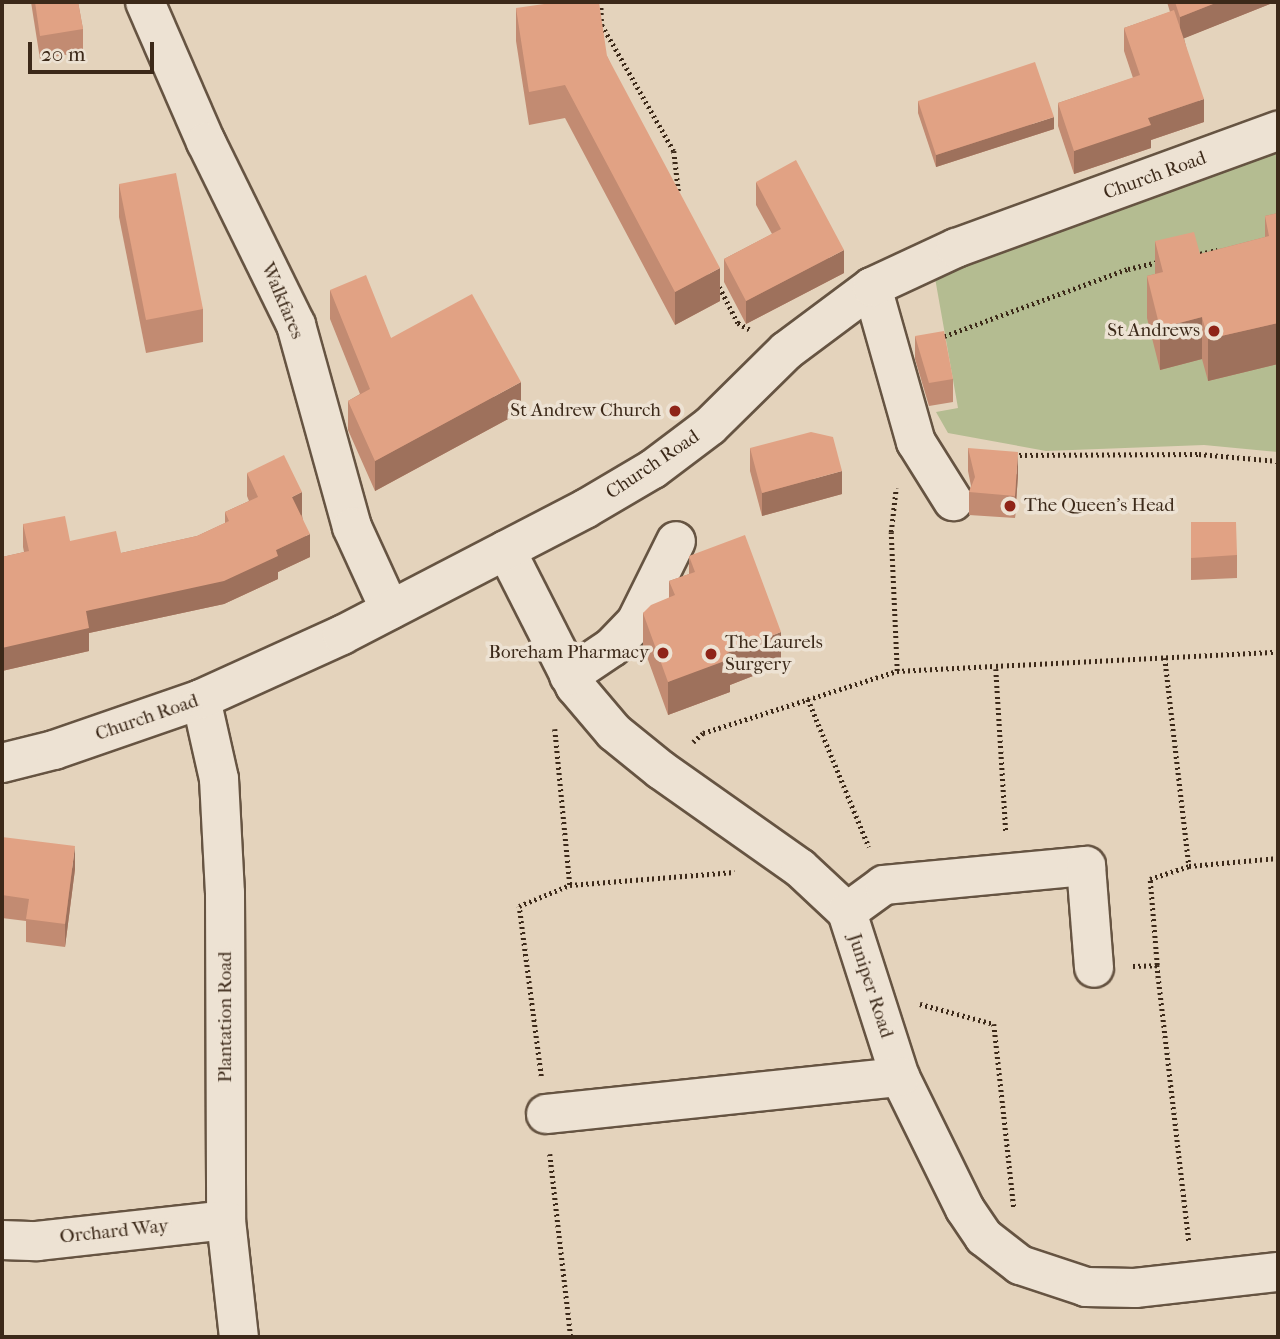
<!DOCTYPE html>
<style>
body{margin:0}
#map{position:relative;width:1280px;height:1339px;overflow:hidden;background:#e4d3bc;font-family:"IM FELL French Canon",serif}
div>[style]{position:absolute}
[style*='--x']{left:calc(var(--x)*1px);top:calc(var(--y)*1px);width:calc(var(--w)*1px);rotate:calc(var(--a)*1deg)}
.green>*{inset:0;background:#b4bc91}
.path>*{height:4.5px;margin-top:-2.25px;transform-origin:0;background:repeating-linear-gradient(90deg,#3c2919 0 2px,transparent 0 5.5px)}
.roads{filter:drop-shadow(2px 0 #665442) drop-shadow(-2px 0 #665442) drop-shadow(0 2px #665442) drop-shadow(0 -2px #665442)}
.minor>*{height:38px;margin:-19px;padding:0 19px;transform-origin:19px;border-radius:19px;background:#ede2d3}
.wall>*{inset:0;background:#c28b72}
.shaded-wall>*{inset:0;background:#9e715c}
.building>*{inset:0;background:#e1a284}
.dots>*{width:19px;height:19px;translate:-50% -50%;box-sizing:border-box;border:4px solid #ede2d3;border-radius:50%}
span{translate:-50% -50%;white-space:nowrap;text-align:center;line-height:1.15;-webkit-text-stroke:7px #ede2d3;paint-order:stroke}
.street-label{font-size:19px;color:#3c2919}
.poi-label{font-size:19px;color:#3c2919}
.right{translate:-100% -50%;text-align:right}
.left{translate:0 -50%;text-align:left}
.frame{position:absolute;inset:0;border:4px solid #3c2919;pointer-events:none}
.scale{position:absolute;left:28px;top:42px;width:126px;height:32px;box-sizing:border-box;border:4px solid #3c2919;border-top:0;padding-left:9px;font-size:21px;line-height:24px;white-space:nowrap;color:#3c2919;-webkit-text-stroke:5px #ede2d3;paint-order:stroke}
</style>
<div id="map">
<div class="green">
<div style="clip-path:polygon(1278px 149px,1278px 452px,1204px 445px,1046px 451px,948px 433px,936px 412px,958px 408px,935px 278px)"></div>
</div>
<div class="path">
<div style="--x:601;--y:2;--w:23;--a:88"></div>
<div style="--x:602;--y:25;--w:145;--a:60.3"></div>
<div style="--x:674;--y:151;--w:44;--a:83.5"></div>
<div style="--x:1195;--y:255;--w:23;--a:-13"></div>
<div style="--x:717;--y:282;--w:46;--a:62.9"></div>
<div style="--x:738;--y:323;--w:13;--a:29"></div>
<div style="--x:939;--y:338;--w:201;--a:-20.1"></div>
<div style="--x:1128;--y:269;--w:32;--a:-13"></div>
<div style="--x:1014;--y:455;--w:185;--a:-0.3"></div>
<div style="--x:1199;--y:454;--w:79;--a:5.1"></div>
<div style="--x:1165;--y:658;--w:209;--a:83.4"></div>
<div style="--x:1189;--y:866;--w:89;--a:-5.1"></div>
<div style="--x:996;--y:669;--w:163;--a:86.5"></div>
<div style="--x:897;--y:671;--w:381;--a:-2.9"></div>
<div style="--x:808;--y:699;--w:160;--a:67.6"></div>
<div style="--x:555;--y:729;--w:157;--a:84.5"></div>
<div style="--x:693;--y:742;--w:13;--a:-42"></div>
<div style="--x:703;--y:733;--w:204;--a:-17.7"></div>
<div style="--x:897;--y:671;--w:139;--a:-92.5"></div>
<div style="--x:891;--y:532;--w:44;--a:-83.5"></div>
<div style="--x:1157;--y:965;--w:86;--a:-94.7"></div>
<div style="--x:1150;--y:879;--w:41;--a:-18.4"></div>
<div style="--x:1133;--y:966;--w:24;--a:-2"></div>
<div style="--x:1157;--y:965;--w:280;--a:83.4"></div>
<div style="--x:920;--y:1004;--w:77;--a:15.1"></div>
<div style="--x:994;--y:1024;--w:184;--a:83.8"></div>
<div style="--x:541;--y:1076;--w:171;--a:-97.4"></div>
<div style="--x:519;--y:906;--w:55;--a:-22.4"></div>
<div style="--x:570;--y:885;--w:165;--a:-4.5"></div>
<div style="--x:550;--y:1154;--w:184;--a:83.5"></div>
</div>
<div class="roads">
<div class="minor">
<div style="--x:145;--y:2;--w:153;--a:66.5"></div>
<div style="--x:206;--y:142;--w:204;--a:63.8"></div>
<div style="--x:296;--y:325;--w:210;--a:74.5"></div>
<div style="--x:352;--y:527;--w:91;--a:65.4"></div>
<div style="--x:872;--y:287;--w:161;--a:74.2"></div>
<div style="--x:916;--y:442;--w:70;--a:57.9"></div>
<div style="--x:506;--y:550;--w:153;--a:63.1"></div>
<div style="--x:575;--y:686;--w:60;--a:49.7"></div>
<div style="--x:614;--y:732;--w:60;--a:39"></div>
<div style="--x:661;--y:770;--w:170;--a:35.2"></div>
<div style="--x:800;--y:868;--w:64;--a:43.1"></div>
<div style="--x:847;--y:912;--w:173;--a:72.2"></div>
<div style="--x:900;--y:1077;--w:147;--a:63.8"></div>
<div style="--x:965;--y:1209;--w:34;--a:56"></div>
<div style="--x:984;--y:1237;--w:46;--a:37.9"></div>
<div style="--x:1020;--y:1265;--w:70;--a:18.4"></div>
<div style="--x:1086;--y:1287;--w:49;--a:1.2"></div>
<div style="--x:1135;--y:1288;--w:144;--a:-6.4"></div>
<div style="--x:569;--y:676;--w:52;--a:-34"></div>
<div style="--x:612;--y:647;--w:35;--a:-46"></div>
<div style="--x:636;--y:622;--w:90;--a:-63.7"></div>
<div style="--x:201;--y:699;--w:82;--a:77.3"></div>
<div style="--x:219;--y:779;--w:114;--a:87"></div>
<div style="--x:225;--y:893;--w:327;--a:89.8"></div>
<div style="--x:226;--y:1220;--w:118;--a:83.7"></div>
<div style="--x:2;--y:763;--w:54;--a:-14"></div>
<div style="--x:54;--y:750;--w:156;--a:-19.1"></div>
<div style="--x:201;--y:699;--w:155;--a:-24.4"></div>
<div style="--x:342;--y:635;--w:274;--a:-27.4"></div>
<div style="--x:585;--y:509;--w:79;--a:-30.5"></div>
<div style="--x:653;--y:469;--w:71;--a:-37"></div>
<div style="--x:710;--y:426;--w:107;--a:-44.6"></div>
<div style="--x:786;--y:351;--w:107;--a:-36.7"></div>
<div style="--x:872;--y:287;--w:93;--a:-24.9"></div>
<div style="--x:956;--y:248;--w:343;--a:-20"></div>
<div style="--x:847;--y:912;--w:46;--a:-36.1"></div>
<div style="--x:884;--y:885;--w:203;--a:-5.4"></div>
<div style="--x:1086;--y:866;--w:102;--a:85.5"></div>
<div style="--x:546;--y:1114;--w:356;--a:-6"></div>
<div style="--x:2;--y:1240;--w:35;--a:2"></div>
<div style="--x:37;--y:1241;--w:190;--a:-6.3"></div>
</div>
</div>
<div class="wall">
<div style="clip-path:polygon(31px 2px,78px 2px,83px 29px,83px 52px,40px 59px)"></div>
<div style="clip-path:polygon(1167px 2px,1275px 2px,1184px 38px,1204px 122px,1151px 140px,1151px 148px,1074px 174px,1058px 126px,1058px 103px,1133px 78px,1124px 51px,1124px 28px,1170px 12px)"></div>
<div style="clip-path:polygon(516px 8px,607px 56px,720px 301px,675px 325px,565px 118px,529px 125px,516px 41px)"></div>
<div style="clip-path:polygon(918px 101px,1054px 129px,936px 167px,918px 113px)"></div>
<div style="clip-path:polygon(756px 182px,844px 273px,746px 324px,724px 282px,724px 259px,772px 234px,756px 205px)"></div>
<div style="clip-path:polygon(119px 184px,203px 309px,203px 342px,146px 353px,119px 217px)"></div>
<div style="clip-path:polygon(1278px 213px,1278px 364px,1208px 381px,1202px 359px,1160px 370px,1147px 318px,1147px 276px,1155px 274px,1155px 241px,1200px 254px,1265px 237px,1265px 216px)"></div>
<div style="clip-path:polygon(330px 290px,391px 338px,521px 412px,375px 491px,348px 430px,348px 401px,360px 394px,330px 319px)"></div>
<div style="clip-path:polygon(915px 336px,953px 379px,953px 402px,929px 406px,915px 359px)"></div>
<div style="clip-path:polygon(750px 448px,842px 494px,762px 516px,750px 471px)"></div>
<div style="clip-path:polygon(968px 448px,1018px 475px,1015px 518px,969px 515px,969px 492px,971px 486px,968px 471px)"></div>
<div style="clip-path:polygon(247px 473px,302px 515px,310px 557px,278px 572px,278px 579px,224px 604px,89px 633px,89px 651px,2px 671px,2px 557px,24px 552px,23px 547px,23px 524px,70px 541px,121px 553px,197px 536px,225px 523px,225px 512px,249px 501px,247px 496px)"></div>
<div style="clip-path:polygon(1191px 522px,1237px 555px,1237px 578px,1191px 580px)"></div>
<div style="clip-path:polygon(689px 556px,781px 665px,730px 685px,730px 692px,668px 715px,643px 646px,643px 613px,669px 598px,669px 581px,689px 574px)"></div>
<div style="clip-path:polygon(2px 837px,75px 869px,65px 947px,26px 942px,26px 921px,2px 918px)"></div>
</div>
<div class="shaded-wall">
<div style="clip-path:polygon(1218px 2px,1275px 2px,1180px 40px,1180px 17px)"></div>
<div style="clip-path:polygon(1204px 99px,1204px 122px,1151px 140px,1151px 148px,1074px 174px,1074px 151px,1148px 118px)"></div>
<div style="clip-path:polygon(1054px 117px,1054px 129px,936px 167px,936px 155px)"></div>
<div style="clip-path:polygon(844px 250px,844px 273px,746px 324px,746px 301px)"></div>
<div style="clip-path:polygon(720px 268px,720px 301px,675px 325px,675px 292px)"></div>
<div style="clip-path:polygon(1202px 317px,1202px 359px,1160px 370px,1160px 328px)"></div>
<div style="clip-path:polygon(1278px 323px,1278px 364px,1208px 381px,1208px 339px)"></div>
<div style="clip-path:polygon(521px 382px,521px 412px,375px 491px,375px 461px)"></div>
<div style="clip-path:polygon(1018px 452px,1018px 475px,1015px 518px,1015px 496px)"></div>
<div style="clip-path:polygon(842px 471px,842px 494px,762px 516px,762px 493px)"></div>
<div style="clip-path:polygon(302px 492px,302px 515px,292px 520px,292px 497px)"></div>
<div style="clip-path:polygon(310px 534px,310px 557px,278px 572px,278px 579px,224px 604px,89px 633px,89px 651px,2px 671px,2px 648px,86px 611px,276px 550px)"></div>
<div style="clip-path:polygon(781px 632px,781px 665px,730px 685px,730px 692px,668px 715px,668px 682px,727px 653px)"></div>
<div style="clip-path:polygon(75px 846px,75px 869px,65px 947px,65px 924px)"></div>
</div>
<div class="building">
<div style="clip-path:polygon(35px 2px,78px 2px,83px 29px,40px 36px)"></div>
<div style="clip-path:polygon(558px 2px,599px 2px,607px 56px,720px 268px,675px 292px,565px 85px,529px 92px,516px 8px)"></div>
<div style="clip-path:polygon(1175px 2px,1218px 2px,1180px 17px)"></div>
<div style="clip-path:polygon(1174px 10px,1204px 99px,1148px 118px,1151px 125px,1074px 151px,1058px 103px,1140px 75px,1124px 28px)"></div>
<div style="clip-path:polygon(1035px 62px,1054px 117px,936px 155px,918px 101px)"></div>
<div style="clip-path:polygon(796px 160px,844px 250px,746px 301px,724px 259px,781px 229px,756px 182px)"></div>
<div style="clip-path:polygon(176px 173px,203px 309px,146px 320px,119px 184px)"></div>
<div style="clip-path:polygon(1278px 213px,1278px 323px,1208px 339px,1202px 317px,1160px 328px,1147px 276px,1163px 272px,1155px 241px,1194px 232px,1200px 254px,1269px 236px,1265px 216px)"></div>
<div style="clip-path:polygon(366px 275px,391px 338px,472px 294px,521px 382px,375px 461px,348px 401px,370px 389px,330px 290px)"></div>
<div style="clip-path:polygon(944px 331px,953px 379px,929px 383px,915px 336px)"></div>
<div style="clip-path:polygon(811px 432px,833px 437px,842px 471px,762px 493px,750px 448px)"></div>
<div style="clip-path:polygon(968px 448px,1018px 452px,1015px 496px,969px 492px,975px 477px)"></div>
<div style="clip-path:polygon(284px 455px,302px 492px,292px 497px,310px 534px,276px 550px,278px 556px,224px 581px,86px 611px,89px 628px,2px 648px,2px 557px,29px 551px,23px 524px,65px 516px,70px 541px,116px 531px,121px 553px,197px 536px,229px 521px,225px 512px,258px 497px,247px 473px)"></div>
<div style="clip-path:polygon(1191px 522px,1236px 522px,1237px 555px,1191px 558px)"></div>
<div style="clip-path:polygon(745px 535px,781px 632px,727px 653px,730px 659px,668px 682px,643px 613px,651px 605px,675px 595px,669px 581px,695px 572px,689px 556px)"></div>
<div style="clip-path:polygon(2px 837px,75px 846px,65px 924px,26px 919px,29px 899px,2px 895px)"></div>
</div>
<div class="dots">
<div style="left:1214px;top:331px;background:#8f2418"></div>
<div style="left:675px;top:411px;background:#8f2418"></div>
<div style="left:1010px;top:506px;background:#8f2418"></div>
<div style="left:663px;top:653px;background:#8f2418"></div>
<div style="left:711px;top:654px;background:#8f2418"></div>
</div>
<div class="street-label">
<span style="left:1155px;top:176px;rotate:-20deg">Church Road</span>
<span style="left:282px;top:301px;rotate:67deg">Walkfares</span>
<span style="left:653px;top:465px;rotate:-34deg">Church Road</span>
<span style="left:147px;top:718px;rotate:-19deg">Church Road</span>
<span style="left:870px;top:986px;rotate:72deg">Juniper Road</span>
<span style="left:226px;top:1017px;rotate:-90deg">Plantation Road</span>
<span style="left:114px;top:1232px;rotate:-6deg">Orchard Way</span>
</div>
<div class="poi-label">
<span class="right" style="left:1200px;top:331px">St Andrews</span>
<span class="right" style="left:661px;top:411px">St Andrew Church</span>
<span class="left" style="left:1024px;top:506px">The Queen's Head</span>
<span class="left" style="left:725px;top:654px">The Laurels<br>Surgery</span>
<span class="right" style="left:649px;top:653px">Boreham Pharmacy</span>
</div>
<div class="frame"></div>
<div class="scale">20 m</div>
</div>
